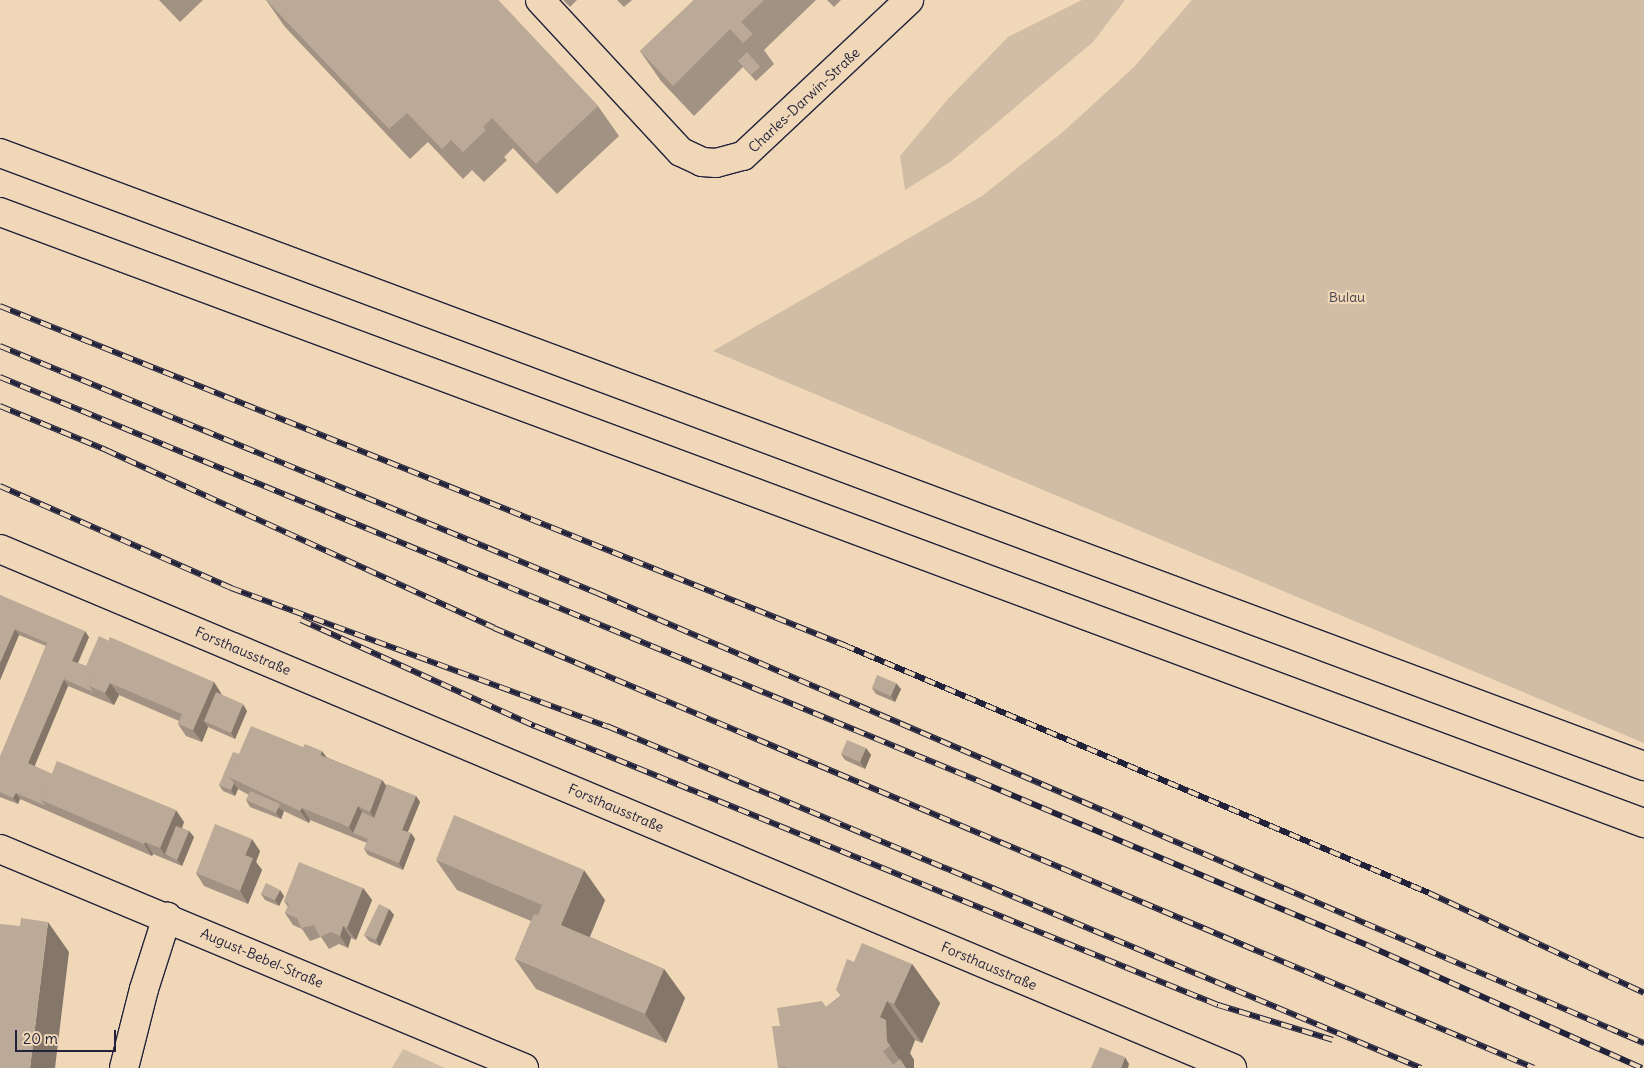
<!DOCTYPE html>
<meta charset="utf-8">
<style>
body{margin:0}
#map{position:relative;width:1644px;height:1068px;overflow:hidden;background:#efd7b7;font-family:Delius,sans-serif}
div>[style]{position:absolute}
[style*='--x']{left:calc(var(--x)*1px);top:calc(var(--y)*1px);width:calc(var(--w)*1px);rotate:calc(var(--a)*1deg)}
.green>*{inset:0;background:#d1bda5}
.roads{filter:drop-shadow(1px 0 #22223b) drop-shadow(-1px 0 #22223b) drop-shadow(0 1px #22223b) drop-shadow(0 -1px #22223b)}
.minor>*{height:28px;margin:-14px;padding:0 14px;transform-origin:14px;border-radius:14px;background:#efd7b7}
.trunk>*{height:28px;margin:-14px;padding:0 14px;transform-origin:14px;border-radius:14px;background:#efd7b7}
.rail>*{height:5.5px;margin-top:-2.75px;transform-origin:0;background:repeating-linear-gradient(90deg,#efd7b7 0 11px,#22223b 0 22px);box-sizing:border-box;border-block:1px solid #22223b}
.wall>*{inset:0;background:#a29283}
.shaded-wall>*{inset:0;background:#84776a}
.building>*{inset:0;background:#bcaa98}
span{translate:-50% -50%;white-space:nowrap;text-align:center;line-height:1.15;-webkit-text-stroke:4.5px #efd7b7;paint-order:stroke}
.street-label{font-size:14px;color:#22223b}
.park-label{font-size:14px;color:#454150}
.scale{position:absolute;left:15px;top:1030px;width:101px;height:22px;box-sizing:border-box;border:2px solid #22223b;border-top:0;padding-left:6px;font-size:15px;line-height:18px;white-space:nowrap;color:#22223b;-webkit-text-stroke:4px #efd7b7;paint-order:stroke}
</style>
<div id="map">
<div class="green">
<div style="clip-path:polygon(1082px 0,1125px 0,1093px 42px,950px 162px,905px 190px,900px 156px,949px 98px,1008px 37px)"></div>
<div style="clip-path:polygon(1192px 0,1644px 0,1644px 743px,713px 351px,982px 196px,1064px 131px,1134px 67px)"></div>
<div style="clip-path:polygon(403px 1049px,445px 1068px,392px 1068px)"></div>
</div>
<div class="roads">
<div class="minor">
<div style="--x:540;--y:0;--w:207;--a:47.2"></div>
<div style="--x:681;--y:152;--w:23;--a:25"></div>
<div style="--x:702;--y:162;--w:14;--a:4"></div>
<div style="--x:716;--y:163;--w:28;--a:-15"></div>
<div style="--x:743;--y:156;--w:228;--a:-43.2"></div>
<div style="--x:0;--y:549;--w:1337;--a:22.84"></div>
<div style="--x:0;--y:849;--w:568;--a:22.68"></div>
<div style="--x:124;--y:1068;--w:81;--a:-75.8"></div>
<div style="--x:144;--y:989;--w:76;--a:-72.3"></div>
</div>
<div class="trunk">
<div style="--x:0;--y:153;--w:1755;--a:20.45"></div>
<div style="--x:0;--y:212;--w:1754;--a:20.39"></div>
</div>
</div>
<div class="rail">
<div style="--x:0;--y:306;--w:910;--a:21.88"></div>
<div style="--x:844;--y:645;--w:635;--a:22.97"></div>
<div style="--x:1429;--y:893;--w:237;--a:24.9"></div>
<div style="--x:0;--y:346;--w:646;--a:22.48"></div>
<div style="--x:597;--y:593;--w:1140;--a:23.26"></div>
<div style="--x:0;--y:377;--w:1061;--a:22.43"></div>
<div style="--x:981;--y:782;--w:421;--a:22.9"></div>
<div style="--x:1369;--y:946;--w:299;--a:24.1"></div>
<div style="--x:0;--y:406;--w:115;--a:22.5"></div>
<div style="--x:106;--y:450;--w:427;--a:24.6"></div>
<div style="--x:494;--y:628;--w:1129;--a:22.93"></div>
<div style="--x:0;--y:486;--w:253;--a:23.8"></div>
<div style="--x:231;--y:588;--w:401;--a:20.2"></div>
<div style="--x:607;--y:726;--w:883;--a:22.79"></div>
<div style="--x:301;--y:620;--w:257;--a:24.4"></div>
<div style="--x:535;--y:726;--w:738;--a:22.22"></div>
<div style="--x:1218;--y:1005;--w:120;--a:16.9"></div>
</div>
<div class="wall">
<div style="clip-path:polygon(159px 0,203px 0,180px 22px)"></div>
<div style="clip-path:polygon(266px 0,498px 0,598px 106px,619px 136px,557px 194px,513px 148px,504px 157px,507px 160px,484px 182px,472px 170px,463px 179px,428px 142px,410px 159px,285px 27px)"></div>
<div style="clip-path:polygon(563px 0,577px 0,570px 7px)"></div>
<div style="clip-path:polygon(617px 0,632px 0,624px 7px)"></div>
<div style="clip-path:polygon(694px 0,816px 0,764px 50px,774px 64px,756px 81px,743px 67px,694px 116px,661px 81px,640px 51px)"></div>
<div style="clip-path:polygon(827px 0,841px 0,834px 7px)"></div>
<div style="clip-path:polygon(0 595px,89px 637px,78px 663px,86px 666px,214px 682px,222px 695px,247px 711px,235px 739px,208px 727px,202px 742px,186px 736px,178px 724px,179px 721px,119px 695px,114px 705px,68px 686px,34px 766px,52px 774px,184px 822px,182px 828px,189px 831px,194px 837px,182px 866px,153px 854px,152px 856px,20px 799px,18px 804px,0 797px,0 757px,46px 646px,19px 635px,0 680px)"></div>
<div style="clip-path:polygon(872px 688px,901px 689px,895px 702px,876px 694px)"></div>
<div style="clip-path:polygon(866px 748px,871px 755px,865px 769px,845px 760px,841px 754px)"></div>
<div style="clip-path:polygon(239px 754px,326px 757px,382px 780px,386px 786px,416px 796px,420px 802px,408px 832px,411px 833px,415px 839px,403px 870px,368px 855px,364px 849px,367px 843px,310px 820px,309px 823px,284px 811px,281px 819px,250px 807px,246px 800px,249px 795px,238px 789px,235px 796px,223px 791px,219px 785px)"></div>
<div style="clip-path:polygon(260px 851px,256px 862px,262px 870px,248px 904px,204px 886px,196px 873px)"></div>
<div style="clip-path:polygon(436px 860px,605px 900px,590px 937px,664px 969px,685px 998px,666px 1043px,536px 989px,515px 959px,531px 921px,457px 890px)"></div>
<div style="clip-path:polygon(363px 888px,372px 900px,356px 940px,351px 938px,348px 948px,339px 944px,329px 949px,321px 937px,310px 941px,302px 929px,293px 925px,285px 913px,288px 907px,284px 901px)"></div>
<div style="clip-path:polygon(261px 894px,284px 896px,279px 906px,265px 900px)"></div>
<div style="clip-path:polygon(389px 909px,394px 915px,380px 946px,369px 941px,364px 935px)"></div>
<div style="clip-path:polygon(854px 962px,912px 964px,940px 1003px,922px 1043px,915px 1040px,910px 1053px,914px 1060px,914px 1068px,778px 1068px,780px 1026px,826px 1007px,840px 996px)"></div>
</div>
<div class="shaded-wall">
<div style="clip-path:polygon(15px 629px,19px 635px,0 680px,0 663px)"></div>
<div style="clip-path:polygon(85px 631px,89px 637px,76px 667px,72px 661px)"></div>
<div style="clip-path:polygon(64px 679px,68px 686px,33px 770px,28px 763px)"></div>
<div style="clip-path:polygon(214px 682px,222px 695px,204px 721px,208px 727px,202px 742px,193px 730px)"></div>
<div style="clip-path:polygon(110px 683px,119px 695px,114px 705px,105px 693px)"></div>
<div style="clip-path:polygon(896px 683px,901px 689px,895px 702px,891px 696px)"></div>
<div style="clip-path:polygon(243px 704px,247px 711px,235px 739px,231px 733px)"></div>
<div style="clip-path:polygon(866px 748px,871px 755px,865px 769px,860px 762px)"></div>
<div style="clip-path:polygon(322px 751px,331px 763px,320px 755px)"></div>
<div style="clip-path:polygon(382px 780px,391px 792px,378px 824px,370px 812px)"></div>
<div style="clip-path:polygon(234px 783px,238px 789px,235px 796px,231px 790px)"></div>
<div style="clip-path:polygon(16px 793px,20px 799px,18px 804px,13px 798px)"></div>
<div style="clip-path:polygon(416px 796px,420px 802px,406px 836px,402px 830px)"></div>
<div style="clip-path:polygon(358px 806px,366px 818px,353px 833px,349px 827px)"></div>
<div style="clip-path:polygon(278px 808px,284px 811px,281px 819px,276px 813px)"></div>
<div style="clip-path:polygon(302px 808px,310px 820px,309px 823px,300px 811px)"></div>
<div style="clip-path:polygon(176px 810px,184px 822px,170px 857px,165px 854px,169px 860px,160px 848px)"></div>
<div style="clip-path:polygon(189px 831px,194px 837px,182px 866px,177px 860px)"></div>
<div style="clip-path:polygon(411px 833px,415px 839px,403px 870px,399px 863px)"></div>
<div style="clip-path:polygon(252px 839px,260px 851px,256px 862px,262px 870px,248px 904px,240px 891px,245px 855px)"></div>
<div style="clip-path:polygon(145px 842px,153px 854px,152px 856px,144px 844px)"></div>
<div style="clip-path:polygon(584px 870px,605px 900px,582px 955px,561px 925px)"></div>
<div style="clip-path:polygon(363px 888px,372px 900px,356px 940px,347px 928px)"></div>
<div style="clip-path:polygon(280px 890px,284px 896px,279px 906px,275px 900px)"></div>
<div style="clip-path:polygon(389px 909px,394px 915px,380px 946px,376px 940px)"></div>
<div style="clip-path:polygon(48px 922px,69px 952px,55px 1068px,30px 1068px)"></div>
<div style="clip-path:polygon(343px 926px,351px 938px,348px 948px,340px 936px)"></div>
<div style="clip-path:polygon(912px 964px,940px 1003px,922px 1043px,894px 1004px)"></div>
<div style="clip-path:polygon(664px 969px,685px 998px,666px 1043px,645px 1014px)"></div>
<div style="clip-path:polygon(887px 1001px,915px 1040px,910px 1053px,914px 1060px,914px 1068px,905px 1068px,887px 1041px,880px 1017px)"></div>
<div style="clip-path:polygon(1125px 1057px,1129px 1064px,1128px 1068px,1121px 1068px)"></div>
</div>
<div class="building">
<div style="clip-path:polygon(266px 0,498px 0,598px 106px,536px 164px,492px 118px,483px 127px,486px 130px,463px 152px,451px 140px,442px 149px,407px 113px,389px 129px)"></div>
<div style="clip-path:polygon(694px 0,764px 0,741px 22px,753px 34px,743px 43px,730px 29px,673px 86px,640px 51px)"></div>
<div style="clip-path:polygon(747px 52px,760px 67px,751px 75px,738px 61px)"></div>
<div style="clip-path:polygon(0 595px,85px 631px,72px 661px,86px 666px,99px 636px,109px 641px,89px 686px,93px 692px,64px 679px,28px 763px,52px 774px,41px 800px,46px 806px,16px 793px,13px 798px,0 792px,0 757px,47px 643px,15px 629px,0 663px)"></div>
<div style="clip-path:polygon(110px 637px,214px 682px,193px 730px,178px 724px,182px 714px,110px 683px,105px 693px,89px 686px)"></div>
<div style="clip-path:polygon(877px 675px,896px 683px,891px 696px,872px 688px)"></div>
<div style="clip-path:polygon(216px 692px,243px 704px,231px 733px,204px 721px)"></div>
<div style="clip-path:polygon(251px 726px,303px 747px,305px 744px,322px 751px,320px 755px,382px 780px,370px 812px,358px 806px,349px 827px,302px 808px,300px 811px,229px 777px)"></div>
<div style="clip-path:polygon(847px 740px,866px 748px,860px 762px,841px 754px)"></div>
<div style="clip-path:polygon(233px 752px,239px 754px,229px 777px,234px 783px,231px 790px,219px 785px)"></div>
<div style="clip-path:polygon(57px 761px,176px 810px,160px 848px,145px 842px,144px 844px,41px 800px)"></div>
<div style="clip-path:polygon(387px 784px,416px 796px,402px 830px,411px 833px,399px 863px,364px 849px,368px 839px,353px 833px,362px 812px,374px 818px)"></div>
<div style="clip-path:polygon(250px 791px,280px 804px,276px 813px,246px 800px)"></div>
<div style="clip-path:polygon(454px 815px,584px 870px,561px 925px,664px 969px,645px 1014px,515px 959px,534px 914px,538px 915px,542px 905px,436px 860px)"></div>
<div style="clip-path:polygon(215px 824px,252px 839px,245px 855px,253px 858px,240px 891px,196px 873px)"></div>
<div style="clip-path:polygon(176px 826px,189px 831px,177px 860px,165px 854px)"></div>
<div style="clip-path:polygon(299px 862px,363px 888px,347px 928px,343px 926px,340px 936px,331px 932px,320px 937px,314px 925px,301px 928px,297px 918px,285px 913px,289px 904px,284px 901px)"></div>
<div style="clip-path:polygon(266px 883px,280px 890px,275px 900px,261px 894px)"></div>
<div style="clip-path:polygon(379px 904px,389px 909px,376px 940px,364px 935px)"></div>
<div style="clip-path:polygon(21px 918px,48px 922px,30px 1068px,0 1068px,0 924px,20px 926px)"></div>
<div style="clip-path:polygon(862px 943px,912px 964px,894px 1004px,887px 1001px,880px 1017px,886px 1020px,887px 1041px,890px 1046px,883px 1051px,893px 1065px,900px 1059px,906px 1068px,786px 1068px,786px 1067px,778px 1068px,772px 1026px,780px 1026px,777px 1008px,822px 1001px,826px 1007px,841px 996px,836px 990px,847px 959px,854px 962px)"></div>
<div style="clip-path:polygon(1100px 1047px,1125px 1057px,1121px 1068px,1091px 1068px)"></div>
</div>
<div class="street-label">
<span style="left:804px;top:100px;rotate:-43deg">Charles-Darwin-Straße</span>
<span style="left:243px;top:651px;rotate:23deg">Forsthausstraße</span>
<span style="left:616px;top:808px;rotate:23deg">Forsthausstraße</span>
<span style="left:262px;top:958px;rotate:23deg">August-Bebel-Straße</span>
<span style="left:989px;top:966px;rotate:23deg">Forsthausstraße</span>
</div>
<div class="park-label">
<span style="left:1347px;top:297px">Bulau</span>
</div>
<div class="scale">20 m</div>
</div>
